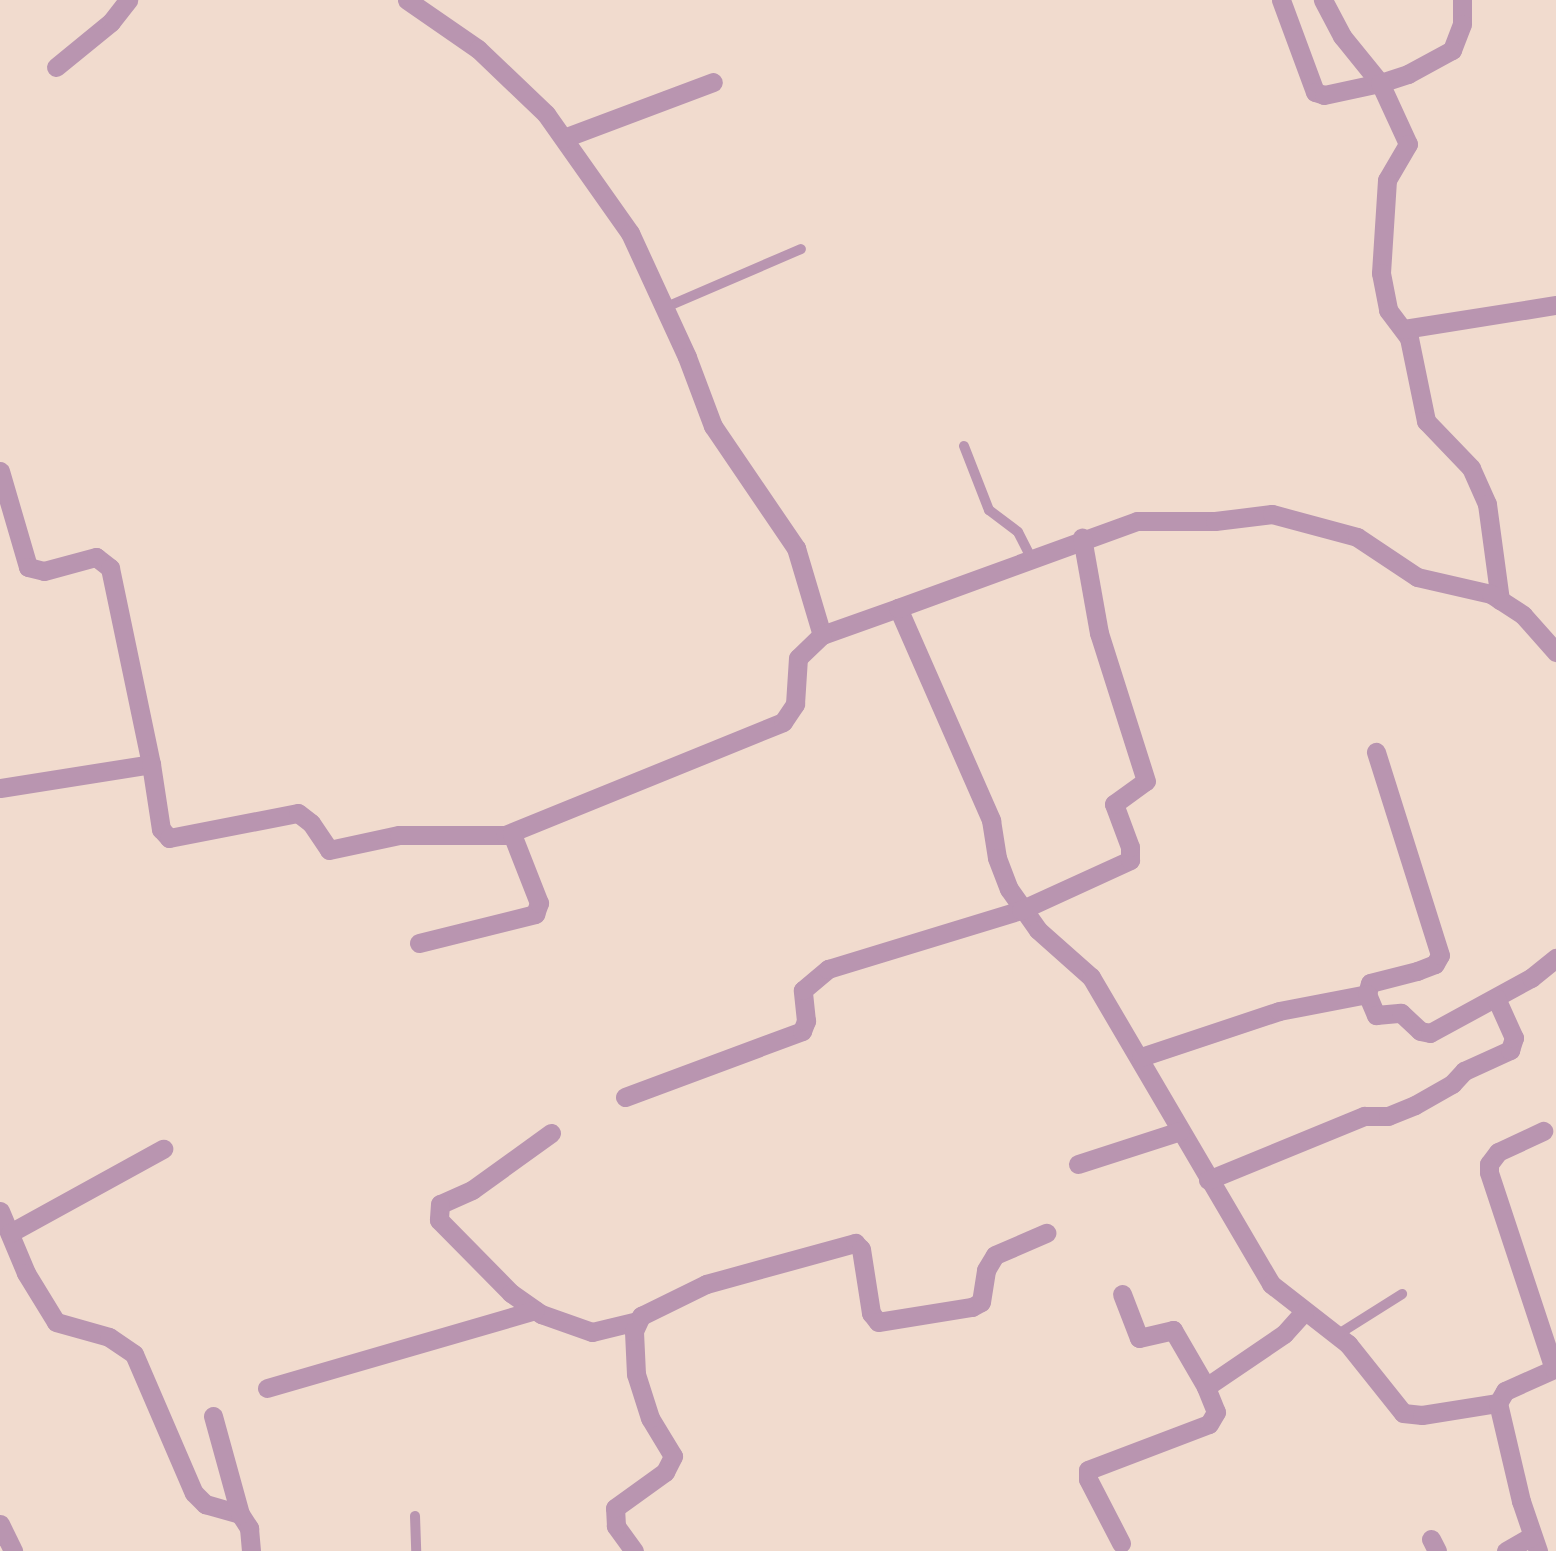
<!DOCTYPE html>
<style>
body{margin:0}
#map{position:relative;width:1556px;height:1551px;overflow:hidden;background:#f1dbce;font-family:"Nunito Sans",sans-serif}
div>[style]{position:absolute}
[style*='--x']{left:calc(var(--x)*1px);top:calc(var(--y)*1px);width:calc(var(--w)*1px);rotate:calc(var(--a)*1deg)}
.service>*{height:10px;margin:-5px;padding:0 5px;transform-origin:5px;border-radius:5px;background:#b995b0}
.minor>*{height:19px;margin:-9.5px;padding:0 9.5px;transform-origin:9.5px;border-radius:9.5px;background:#b995b0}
span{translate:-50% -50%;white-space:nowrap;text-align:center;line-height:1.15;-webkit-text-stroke:5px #ffe9db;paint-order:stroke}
</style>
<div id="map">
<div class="service">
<div style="--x:664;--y:308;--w:149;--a:-23.3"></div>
<div style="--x:964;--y:446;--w:69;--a:68.7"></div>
<div style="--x:989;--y:510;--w:36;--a:37"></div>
<div style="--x:1018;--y:532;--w:28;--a:63"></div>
<div style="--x:1337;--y:1335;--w:77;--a:-32.2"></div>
<div style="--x:415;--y:1516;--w:35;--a:88"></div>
</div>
<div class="minor">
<div style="--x:407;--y:0;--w:86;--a:34.6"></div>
<div style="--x:478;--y:49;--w:94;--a:43.7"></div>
<div style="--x:546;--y:114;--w:146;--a:54.8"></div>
<div style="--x:630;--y:233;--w:136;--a:65.3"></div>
<div style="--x:687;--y:357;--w:74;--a:69.4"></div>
<div style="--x:713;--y:426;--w:148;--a:55.8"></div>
<div style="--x:796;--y:548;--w:91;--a:73.4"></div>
<div style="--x:822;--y:635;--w:81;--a:-19.6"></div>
<div style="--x:898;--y:608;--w:232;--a:66.3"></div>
<div style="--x:991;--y:820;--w:38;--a:81"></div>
<div style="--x:997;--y:858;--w:33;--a:69"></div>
<div style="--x:1009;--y:889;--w:50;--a:54.7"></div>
<div style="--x:1038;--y:930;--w:71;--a:41.6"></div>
<div style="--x:1091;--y:977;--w:356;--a:59.6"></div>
<div style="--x:1271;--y:1284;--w:98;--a:37.9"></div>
<div style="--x:1348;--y:1344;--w:88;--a:51.4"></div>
<div style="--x:1403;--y:1413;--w:19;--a:6"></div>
<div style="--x:1422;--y:1415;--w:77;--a:-9"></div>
<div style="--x:1498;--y:1403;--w:101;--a:76.8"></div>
<div style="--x:1521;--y:1501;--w:53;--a:71.2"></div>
<div style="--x:1281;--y:0;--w:98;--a:69.7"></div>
<div style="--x:1315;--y:92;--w:9;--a:18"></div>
<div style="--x:1324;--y:95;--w:57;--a:-12.1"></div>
<div style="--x:1380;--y:83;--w:60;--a:-129"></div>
<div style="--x:1342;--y:36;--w:41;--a:-117.8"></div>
<div style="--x:1462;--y:0;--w:24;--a:90"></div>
<div style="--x:1462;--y:24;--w:28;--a:111"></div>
<div style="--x:1452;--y:50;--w:50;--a:151.4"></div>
<div style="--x:1408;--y:74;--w:29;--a:162"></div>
<div style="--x:1380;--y:83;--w:67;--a:65.3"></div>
<div style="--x:1408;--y:144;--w:42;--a:120.3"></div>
<div style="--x:1387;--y:180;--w:93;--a:93.7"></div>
<div style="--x:1381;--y:273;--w:38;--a:79"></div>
<div style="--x:1388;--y:310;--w:35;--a:53"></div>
<div style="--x:1409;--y:338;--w:85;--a:78.4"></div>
<div style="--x:1426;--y:421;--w:65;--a:46.2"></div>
<div style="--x:1471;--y:468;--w:39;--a:66"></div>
<div style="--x:1487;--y:504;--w:97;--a:82.3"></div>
<div style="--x:56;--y:67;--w:71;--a:-39.3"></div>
<div style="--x:111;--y:22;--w:28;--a:-52"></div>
<div style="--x:564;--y:138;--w:159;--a:-20.6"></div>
<div style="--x:1404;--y:329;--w:154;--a:-9"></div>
<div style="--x:0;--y:471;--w:100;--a:73.7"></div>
<div style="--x:28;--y:567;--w:16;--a:14"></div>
<div style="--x:44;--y:571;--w:54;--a:-15.1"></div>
<div style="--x:96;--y:557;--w:18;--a:38"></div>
<div style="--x:110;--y:568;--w:200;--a:78.2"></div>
<div style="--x:898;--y:608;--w:254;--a:-20"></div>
<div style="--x:1137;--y:521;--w:78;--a:0"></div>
<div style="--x:1215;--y:521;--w:57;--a:-7"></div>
<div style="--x:1272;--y:514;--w:88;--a:15.1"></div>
<div style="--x:1357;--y:537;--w:72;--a:33.7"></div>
<div style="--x:1417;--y:577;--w:76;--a:12.9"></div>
<div style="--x:1491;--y:594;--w:38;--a:33"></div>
<div style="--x:1523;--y:615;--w:50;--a:48.3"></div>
<div style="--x:0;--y:788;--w:153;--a:-9"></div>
<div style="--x:151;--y:764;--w:66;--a:81.3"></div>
<div style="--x:161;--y:829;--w:12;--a:48"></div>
<div style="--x:169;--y:838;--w:131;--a:-11"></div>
<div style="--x:298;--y:813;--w:16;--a:38"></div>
<div style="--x:311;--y:823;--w:32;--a:56"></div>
<div style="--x:329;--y:850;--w:72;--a:-12.1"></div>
<div style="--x:399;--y:835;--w:106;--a:0"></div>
<div style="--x:505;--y:835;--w:300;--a:-22.1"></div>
<div style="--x:783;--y:722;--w:22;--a:-56"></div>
<div style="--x:795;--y:704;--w:46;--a:-86.3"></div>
<div style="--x:798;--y:658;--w:33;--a:-44"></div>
<div style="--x:419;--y:943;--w:120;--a:-14"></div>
<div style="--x:535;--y:914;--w:12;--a:-70"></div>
<div style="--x:539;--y:903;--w:74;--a:-111.4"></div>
<div style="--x:1367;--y:994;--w:11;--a:-75"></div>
<div style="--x:1370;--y:983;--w:49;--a:-14.3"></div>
<div style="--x:1417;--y:971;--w:19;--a:-21"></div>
<div style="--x:1435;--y:964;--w:10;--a:-61"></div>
<div style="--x:1440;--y:955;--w:213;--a:-107.5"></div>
<div style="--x:1141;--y:1057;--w:145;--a:-18.4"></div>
<div style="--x:1279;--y:1011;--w:90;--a:-10.9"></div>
<div style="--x:1367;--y:994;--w:23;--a:67"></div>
<div style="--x:1376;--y:1015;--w:25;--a:-5"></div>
<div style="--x:1401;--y:1013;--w:26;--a:43"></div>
<div style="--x:1420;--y:1031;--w:10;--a:11"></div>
<div style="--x:1430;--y:1033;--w:115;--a:-28.6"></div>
<div style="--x:1531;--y:978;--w:32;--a:-39"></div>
<div style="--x:625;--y:1097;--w:189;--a:-20.4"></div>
<div style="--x:802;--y:1031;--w:11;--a:-68"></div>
<div style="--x:806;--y:1021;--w:31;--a:-96"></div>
<div style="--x:803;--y:990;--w:33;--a:-40"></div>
<div style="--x:828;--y:969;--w:202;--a:-17"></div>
<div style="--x:1021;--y:910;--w:120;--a:-24.6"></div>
<div style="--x:1130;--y:860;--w:13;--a:-90"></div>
<div style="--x:1130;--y:847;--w:46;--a:-110.4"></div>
<div style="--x:1114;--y:804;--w:39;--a:-36"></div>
<div style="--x:1146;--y:781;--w:155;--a:-107.6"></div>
<div style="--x:1099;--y:633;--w:97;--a:-100.1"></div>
<div style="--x:551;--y:1133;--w:97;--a:144.2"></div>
<div style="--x:472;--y:1190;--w:35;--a:156"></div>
<div style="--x:440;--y:1204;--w:16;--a:94"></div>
<div style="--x:439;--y:1220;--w:103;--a:45.4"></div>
<div style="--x:511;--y:1293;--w:37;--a:35"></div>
<div style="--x:541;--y:1314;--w:54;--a:19.4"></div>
<div style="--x:592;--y:1332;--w:46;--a:-13.7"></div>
<div style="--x:1078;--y:1164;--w:107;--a:-17.9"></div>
<div style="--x:1208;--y:1180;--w:169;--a:-22.3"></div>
<div style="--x:1364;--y:1116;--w:24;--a:0"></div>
<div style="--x:1388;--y:1116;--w:29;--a:-22"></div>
<div style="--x:1415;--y:1105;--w:43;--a:-29.6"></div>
<div style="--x:1452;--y:1084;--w:18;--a:-47"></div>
<div style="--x:1464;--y:1071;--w:51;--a:-24.5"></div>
<div style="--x:1510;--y:1050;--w:13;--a:-72"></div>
<div style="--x:1514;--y:1038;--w:44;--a:-114.2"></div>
<div style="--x:0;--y:1211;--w:67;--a:67.2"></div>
<div style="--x:26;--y:1273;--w:57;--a:58.5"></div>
<div style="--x:56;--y:1322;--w:55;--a:15.8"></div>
<div style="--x:109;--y:1337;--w:30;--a:34"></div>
<div style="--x:134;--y:1354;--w:151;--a:66.7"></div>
<div style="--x:194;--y:1493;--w:16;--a:45"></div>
<div style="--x:205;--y:1504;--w:36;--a:16"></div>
<div style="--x:240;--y:1514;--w:17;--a:57"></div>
<div style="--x:249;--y:1528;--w:23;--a:85"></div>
<div style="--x:10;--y:1233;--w:175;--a:-28.8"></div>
<div style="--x:1122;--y:1294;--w:47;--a:68.9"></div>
<div style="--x:1139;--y:1338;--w:35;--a:-13"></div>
<div style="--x:1173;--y:1330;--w:66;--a:59.9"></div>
<div style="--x:267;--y:1388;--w:279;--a:-16.2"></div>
<div style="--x:1498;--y:1403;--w:14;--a:-60"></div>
<div style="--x:1505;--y:1391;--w:54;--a:-24.2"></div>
<div style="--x:1554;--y:1369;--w:207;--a:-108.3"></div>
<div style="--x:1489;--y:1172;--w:8;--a:-90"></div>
<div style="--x:1489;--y:1164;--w:15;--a:-53"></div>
<div style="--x:1498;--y:1152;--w:50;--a:-25"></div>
<div style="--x:213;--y:1416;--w:102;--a:74.6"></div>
<div style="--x:0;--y:1524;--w:30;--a:64"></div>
<div style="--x:1431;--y:1539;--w:13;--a:63"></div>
<div style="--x:1121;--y:1543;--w:72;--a:-117.3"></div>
<div style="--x:1088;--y:1479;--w:9;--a:-90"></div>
<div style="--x:1088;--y:1470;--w:129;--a:-20.8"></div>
<div style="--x:1209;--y:1424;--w:14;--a:-60"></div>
<div style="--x:1216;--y:1412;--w:27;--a:-112"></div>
<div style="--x:1206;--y:1387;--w:94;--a:-34.2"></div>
<div style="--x:1284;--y:1334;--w:30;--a:-48"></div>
<div style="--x:634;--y:1551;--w:31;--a:-126"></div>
<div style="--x:616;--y:1526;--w:18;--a:-93"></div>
<div style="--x:615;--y:1508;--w:62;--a:-35.8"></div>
<div style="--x:665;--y:1472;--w:18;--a:-63"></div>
<div style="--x:673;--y:1456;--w:44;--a:-121.2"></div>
<div style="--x:650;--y:1418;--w:46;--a:-107.7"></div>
<div style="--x:636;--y:1374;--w:43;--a:-92.7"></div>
<div style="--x:634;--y:1331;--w:17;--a:-65"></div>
<div style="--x:641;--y:1316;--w:72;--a:-26.2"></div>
<div style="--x:706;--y:1284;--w:155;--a:-15.4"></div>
<div style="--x:855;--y:1243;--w:8;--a:45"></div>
<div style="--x:861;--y:1249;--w:65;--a:81.1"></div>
<div style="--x:871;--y:1313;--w:11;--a:52"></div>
<div style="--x:878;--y:1322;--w:95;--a:-9.1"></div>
<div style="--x:972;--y:1307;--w:10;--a:-29"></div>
<div style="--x:981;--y:1302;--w:32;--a:-81"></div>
<div style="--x:986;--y:1270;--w:17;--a:-59"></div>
<div style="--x:995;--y:1255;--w:56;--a:-23.3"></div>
<div style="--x:1506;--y:1551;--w:30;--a:-30"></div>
</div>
</div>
